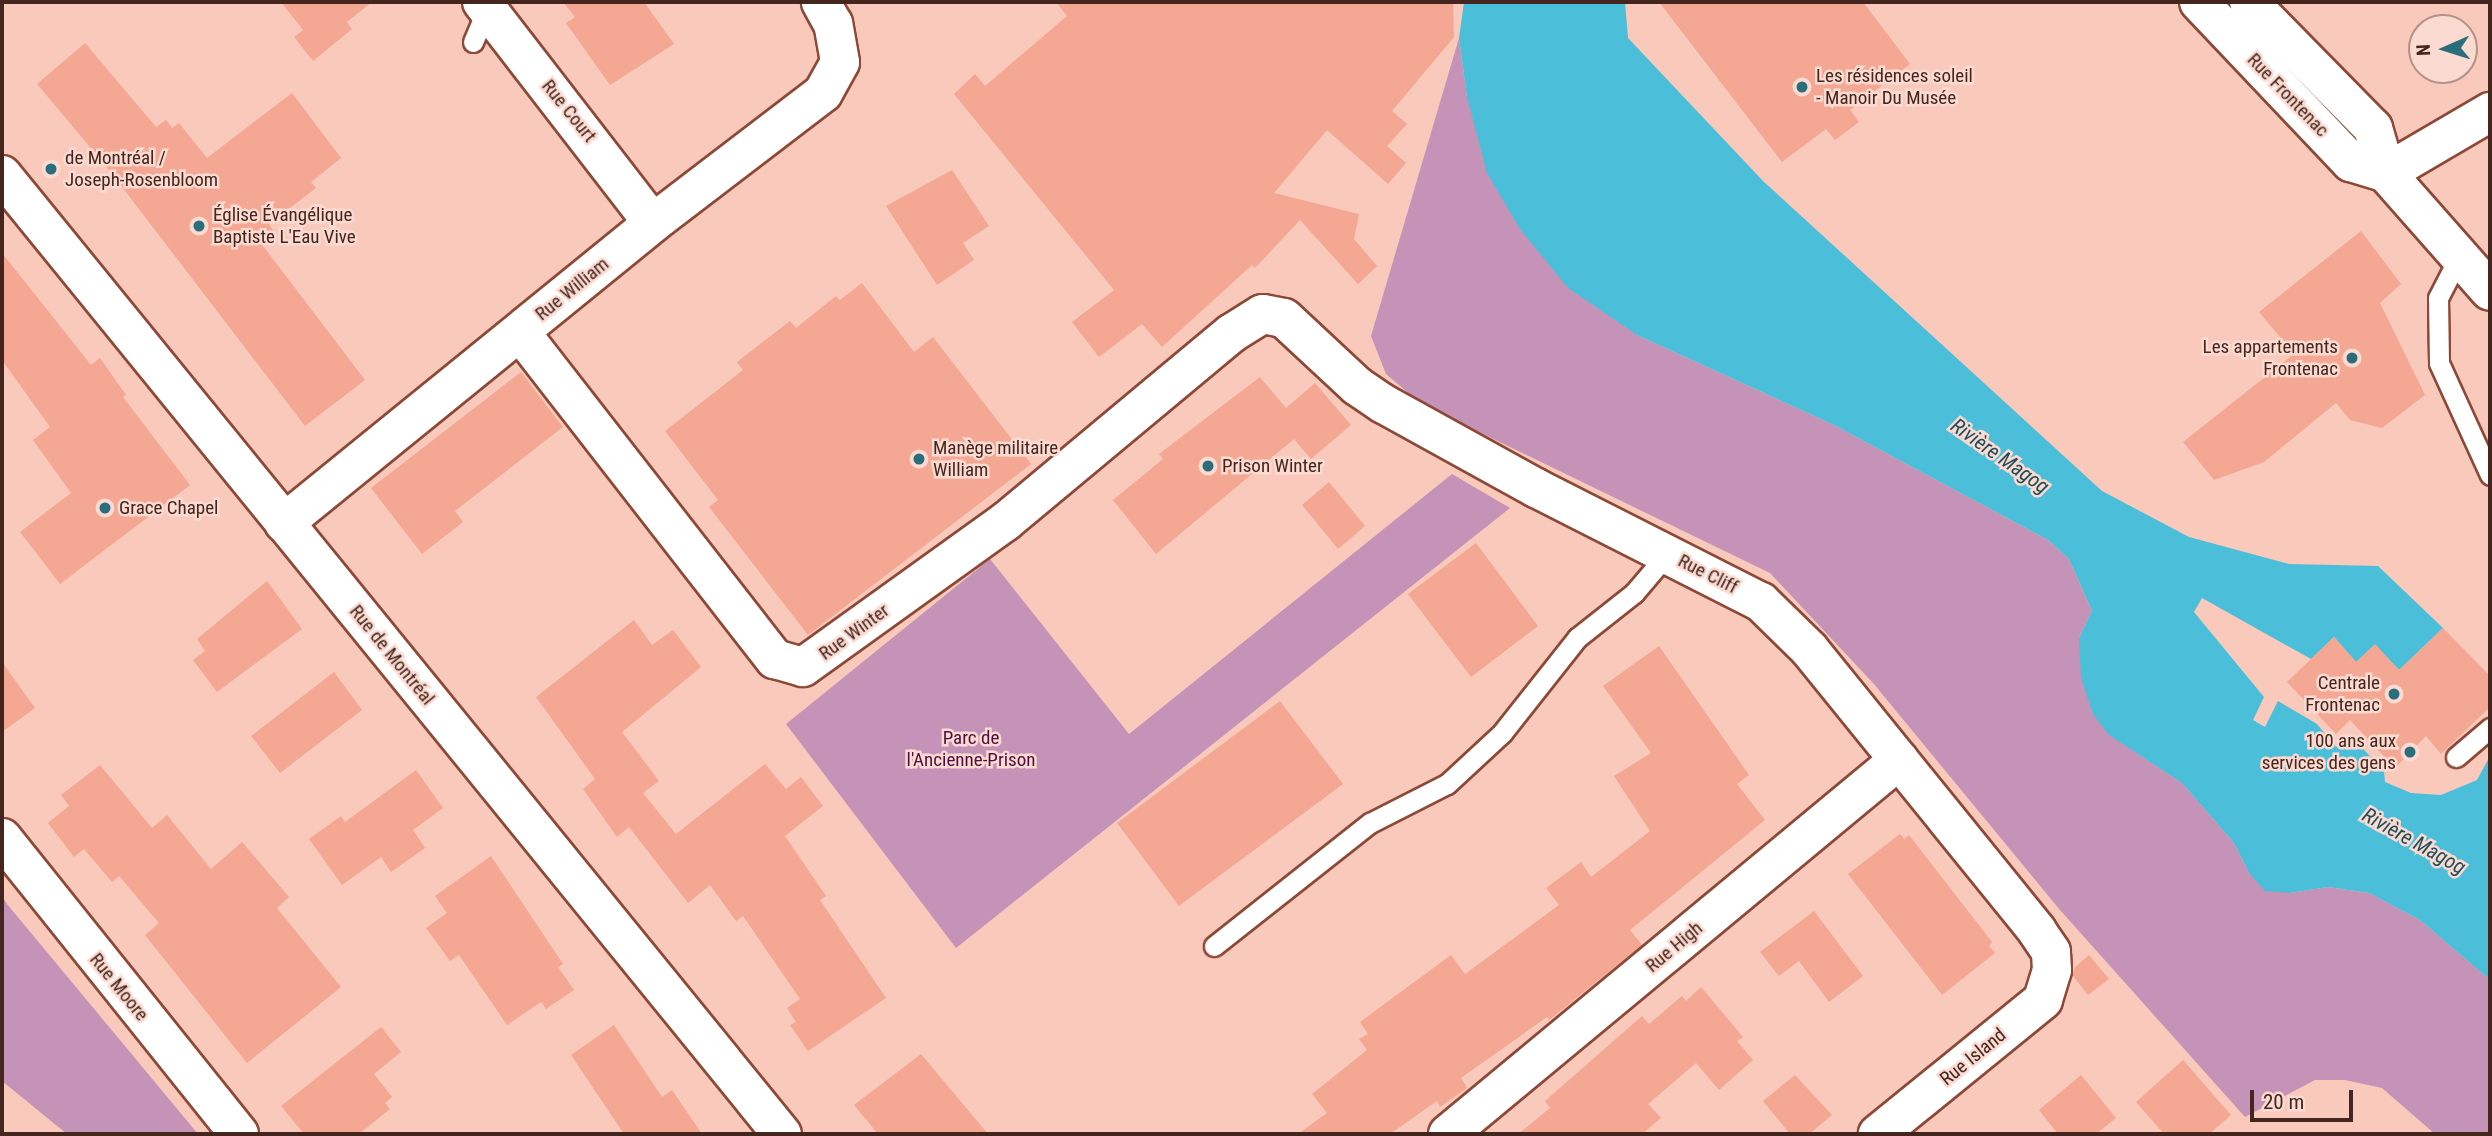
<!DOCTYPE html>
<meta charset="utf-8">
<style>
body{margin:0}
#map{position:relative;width:2492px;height:1136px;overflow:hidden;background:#f9c9bc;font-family:"Roboto Condensed",sans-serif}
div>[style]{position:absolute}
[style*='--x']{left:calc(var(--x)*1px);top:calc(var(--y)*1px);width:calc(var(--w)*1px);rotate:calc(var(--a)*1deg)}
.green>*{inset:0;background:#c593b8}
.water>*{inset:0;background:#4bbed9}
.building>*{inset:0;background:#f4a792}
.roads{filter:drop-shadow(2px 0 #8d4937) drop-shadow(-2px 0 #8d4937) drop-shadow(0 2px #8d4937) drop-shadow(0 -2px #8d4937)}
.service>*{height:19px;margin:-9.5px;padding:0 9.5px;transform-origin:9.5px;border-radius:9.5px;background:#fff}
.minor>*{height:38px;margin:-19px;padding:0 19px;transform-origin:19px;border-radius:19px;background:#fff}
.tertiary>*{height:38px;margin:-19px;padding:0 19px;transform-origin:19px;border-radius:19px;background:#fff}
.dots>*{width:19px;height:19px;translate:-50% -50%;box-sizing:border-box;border:4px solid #fbdad1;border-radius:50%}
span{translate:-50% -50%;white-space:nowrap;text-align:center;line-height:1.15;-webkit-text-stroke:5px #fbdad1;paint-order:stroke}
.poi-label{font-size:19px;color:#44261e}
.left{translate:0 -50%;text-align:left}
.right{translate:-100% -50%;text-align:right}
.street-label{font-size:19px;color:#44261e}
.park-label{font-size:19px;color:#4c0e42}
.water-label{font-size:21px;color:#1d4e5a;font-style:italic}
.frame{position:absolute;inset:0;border:4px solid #44261e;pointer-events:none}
.north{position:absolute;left:2408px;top:14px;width:70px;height:70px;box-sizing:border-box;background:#fbdad1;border:2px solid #b29289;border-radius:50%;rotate:267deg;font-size:19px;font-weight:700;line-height:28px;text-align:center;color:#44261e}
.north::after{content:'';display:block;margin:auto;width:24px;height:32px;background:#2a6e7e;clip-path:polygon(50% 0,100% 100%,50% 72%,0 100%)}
.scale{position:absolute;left:2250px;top:1090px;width:103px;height:32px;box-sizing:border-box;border:4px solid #44261e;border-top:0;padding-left:9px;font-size:21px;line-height:24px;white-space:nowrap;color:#44261e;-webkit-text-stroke:5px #fbdad1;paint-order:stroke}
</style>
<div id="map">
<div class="green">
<div style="clip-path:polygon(1459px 38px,1467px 97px,1637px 335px,1834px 425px,2048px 540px,2069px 559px,2092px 611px,2079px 638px,2110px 735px,2182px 783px,2234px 843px,2249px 873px,2290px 893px,2328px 887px,2369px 893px,2420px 920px,2490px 980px,2490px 1134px,2435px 1134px,2382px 1088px,2345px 1080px,2315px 1080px,2245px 1117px,2060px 910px,1873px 683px,1770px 573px,1450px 418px,1413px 397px,1386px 374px,1371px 336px)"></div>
<div style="clip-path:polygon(1452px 474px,1510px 508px,956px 948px,786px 724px,990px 559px,1129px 734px)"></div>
<div style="clip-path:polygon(2px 896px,7px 904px,198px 1134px,67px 1134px,2px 1081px)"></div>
</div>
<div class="water">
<div style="clip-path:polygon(1464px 2px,1625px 2px,1628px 38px,1763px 181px,2102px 491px,2189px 537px,2289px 564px,2378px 566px,2443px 628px,2399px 670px,2375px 645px,2356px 662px,2334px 637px,2311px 659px,2202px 598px,2194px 612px,2264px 697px,2253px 720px,2265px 727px,2278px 701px,2317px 724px,2336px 747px,2350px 735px,2384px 771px,2385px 782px,2411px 793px,2441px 795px,2477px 780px,2490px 756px,2490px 980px,2420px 920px,2369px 893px,2328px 887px,2290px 893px,2265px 891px,2249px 873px,2234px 843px,2182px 783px,2109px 735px,2093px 714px,2081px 678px,2079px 638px,2092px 611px,2069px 559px,2048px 540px,1834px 425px,1637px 335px,1568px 288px,1520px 229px,1487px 173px,1467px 97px,1459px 38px)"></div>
</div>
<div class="building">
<div style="clip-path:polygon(281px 2px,372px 2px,347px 22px,352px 29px,313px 61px,294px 37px,303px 30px)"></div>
<div style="clip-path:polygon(563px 2px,644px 2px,674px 44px,610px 85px,566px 23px,575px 17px)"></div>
<div style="clip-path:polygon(1056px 2px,1453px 2px,1454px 37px,1392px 111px,1407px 124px,1387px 146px,1406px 163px,1388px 184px,1327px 130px,1274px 193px,1359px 214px,1354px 239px,1377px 266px,1358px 284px,1300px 220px,1255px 268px,1252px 265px,1162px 347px,1142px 324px,1099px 357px,1072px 322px,1114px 290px,954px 94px,975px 74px,985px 86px,1067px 16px)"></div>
<div style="clip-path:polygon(1659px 2px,1863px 2px,1910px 64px,1850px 110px,1859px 122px,1835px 140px,1826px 129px,1782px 162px)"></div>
<div style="clip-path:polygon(85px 43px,156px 127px,166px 120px,172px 128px,179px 123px,207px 158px,292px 93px,341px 158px,311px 182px,316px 188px,269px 224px,273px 231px,260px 242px,365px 380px,305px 426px,106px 166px,37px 84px)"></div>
<div style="clip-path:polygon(952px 170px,989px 226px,963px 243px,974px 260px,937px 285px,886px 206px)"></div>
<div style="clip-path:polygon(2361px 231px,2401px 284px,2380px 303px,2425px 395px,2382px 428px,2350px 420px,2336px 403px,2264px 462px,2214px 480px,2183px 442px,2294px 354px,2259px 312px)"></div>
<div style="clip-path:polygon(2px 253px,91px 365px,100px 358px,126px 395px,123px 397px,190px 485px,60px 584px,20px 532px,71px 493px,33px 440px,50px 427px,2px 360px)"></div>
<div style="clip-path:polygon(862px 283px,914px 352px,933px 337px,1031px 464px,808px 635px,709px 507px,718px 500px,665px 431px,743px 370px,737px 362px,790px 321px,796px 328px,836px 296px,840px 300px)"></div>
<div style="clip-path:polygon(521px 372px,563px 427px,455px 511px,463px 522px,422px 554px,371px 488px)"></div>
<div style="clip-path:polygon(1260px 377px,1286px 408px,1315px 383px,1351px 425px,1311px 459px,1294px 439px,1156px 554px,1113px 500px,1163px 459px,1159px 454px)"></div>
<div style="clip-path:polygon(1329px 482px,1365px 526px,1338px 549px,1302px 505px)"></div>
<div style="clip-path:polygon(1476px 543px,1538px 626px,1471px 677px,1408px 594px)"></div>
<div style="clip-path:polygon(267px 581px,302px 629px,217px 692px,193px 660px,205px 651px,197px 639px)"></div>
<div style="clip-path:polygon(634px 620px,652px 645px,673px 630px,701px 667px,622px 732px,659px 781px,643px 793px,676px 834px,765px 764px,786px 789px,801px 777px,823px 806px,785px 836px,826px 896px,820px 900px,886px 998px,808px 1051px,790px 1025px,796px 1022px,787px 1008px,800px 999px,743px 916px,736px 921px,710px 885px,688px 903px,629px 827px,617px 837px,583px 789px,595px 779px,536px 697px)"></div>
<div style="clip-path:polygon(2443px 628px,2490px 676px,2490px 707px,2441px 754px,2426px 736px,2395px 768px,2350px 720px,2336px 734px,2287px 682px,2334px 637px,2356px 662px,2375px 644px,2399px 670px)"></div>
<div style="clip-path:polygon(1659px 646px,1749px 775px,1737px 784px,1765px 820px,1630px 930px,1642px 945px,1549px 1020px,1547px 1017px,1461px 1078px,1467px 1088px,1440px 1107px,1437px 1101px,1390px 1134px,1298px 1134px,1327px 1113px,1312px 1094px,1367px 1050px,1359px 1039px,1368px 1034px,1360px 1022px,1451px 955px,1465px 974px,1559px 905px,1546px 888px,1581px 862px,1591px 877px,1650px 831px,1614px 776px,1651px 753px,1603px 686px)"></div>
<div style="clip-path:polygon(2px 662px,35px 708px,2px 732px)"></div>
<div style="clip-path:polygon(334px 672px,362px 710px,280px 773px,251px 736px)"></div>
<div style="clip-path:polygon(1280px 701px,1343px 784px,1179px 906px,1117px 823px)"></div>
<div style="clip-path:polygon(100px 765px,152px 828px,167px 815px,211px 869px,242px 842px,289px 897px,277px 908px,341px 987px,247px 1063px,145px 935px,159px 923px,119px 876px,112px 882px,84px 849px,74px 857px,48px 823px,69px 806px,61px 795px)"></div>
<div style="clip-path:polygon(416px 770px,443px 808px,413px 830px,425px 848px,391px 872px,381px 857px,342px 885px,309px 839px,341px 816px,345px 822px)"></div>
<div style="clip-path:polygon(1900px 834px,1904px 839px,1909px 835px,1992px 942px,1989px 946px,1995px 953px,1942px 995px,1848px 874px)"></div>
<div style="clip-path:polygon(491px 856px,563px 964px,558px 967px,574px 990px,546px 1009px,541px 1002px,507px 1025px,459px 955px,450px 961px,426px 928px,447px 913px,435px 896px)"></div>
<div style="clip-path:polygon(1814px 911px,1863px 976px,1829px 1002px,1799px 961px,1779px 976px,1760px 952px)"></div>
<div style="clip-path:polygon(2089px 955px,2109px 979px,2088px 995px,2073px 976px,2074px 968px)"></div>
<div style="clip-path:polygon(1701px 987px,1743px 1037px,1737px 1041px,1753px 1060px,1719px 1090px,1696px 1063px,1648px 1104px,1661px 1118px,1642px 1134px,1518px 1134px,1550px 1108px,1545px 1101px,1642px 1016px,1649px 1024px,1682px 996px,1686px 1001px)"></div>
<div style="clip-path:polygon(614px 1025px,662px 1097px,672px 1090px,702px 1134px,624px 1134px,571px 1055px)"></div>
<div style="clip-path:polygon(381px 1027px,401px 1052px,374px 1074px,392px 1097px,385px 1103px,390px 1109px,359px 1134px,304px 1134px,281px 1106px)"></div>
<div style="clip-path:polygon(921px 1054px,988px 1134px,878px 1134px,854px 1105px)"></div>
<div style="clip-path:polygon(2183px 1060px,2231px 1115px,2209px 1134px,2164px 1134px,2136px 1102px)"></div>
<div style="clip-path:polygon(1795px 1075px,1832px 1115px,1809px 1134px,1790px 1134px,1763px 1101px)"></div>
<div style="clip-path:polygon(2081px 1075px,2116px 1118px,2096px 1134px,2058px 1134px,2039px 1110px)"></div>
</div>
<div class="roads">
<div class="service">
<div style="--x:473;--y:42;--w:36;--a:-67"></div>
<div style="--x:2459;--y:257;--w:46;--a:117.1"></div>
<div style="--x:2438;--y:298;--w:65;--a:89.1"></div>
<div style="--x:2439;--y:363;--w:123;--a:65.5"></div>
<div style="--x:2456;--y:757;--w:45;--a:-40.5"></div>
<div style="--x:1214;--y:946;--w:199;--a:-38.3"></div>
<div style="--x:1370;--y:823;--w:86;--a:-26.9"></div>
<div style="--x:1447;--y:784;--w:75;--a:-42.8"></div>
<div style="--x:1502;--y:733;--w:121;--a:-51.7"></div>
<div style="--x:1577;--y:638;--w:73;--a:-38.3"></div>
<div style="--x:1634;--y:593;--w:52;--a:-49.6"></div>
</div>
<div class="minor">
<div style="--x:482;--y:2;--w:279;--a:52.3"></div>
<div style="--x:2199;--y:2;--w:221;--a:46.5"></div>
<div style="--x:2351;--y:162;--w:37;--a:17"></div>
<div style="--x:2249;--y:2;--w:177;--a:45.5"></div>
<div style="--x:2373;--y:128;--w:47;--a:73.9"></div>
<div style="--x:2386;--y:173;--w:157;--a:48.6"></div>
<div style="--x:2386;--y:173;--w:121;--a:-30.4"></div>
<div style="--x:520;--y:332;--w:415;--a:52.1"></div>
<div style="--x:775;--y:659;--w:29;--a:16"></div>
<div style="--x:803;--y:667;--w:249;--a:-35.7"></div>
<div style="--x:1005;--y:522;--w:295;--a:-39.8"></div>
<div style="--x:1232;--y:333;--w:36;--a:-32"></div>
<div style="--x:1263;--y:314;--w:21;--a:11"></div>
<div style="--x:1284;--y:318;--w:100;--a:43"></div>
<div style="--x:1357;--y:386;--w:32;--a:34"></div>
<div style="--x:1384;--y:404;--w:174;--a:28.9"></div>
<div style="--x:1536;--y:488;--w:252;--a:26.9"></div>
<div style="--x:1761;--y:602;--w:67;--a:44.4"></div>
<div style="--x:1809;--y:649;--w:363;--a:51"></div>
<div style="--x:2037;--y:931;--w:25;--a:56"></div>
<div style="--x:2051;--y:952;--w:18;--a:87"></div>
<div style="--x:2052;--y:970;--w:31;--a:107"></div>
<div style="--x:2043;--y:1000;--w:213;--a:140.9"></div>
<div style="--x:284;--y:523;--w:476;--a:-39.1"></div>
<div style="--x:653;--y:223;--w:214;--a:-37.4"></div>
<div style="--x:823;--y:93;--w:35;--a:-61"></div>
<div style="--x:840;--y:62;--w:39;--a:-100"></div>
<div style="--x:833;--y:24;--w:25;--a:-119"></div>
<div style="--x:1448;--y:1134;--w:586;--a:-39.67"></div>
</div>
<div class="tertiary">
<div style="--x:2;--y:175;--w:1236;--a:50.88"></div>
<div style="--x:2;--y:838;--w:379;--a:51.3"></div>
</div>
</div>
<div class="dots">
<div style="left:1802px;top:87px;background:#2a6e7e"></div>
<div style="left:51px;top:169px;background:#2a6e7e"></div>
<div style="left:199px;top:226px;background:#2a6e7e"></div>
<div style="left:2352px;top:358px;background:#2a6e7e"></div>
<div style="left:919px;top:459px;background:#2a6e7e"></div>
<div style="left:1208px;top:466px;background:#2a6e7e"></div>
<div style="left:105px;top:508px;background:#2a6e7e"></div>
<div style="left:2394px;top:694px;background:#2a6e7e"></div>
<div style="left:2410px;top:752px;background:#2a6e7e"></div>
</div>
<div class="poi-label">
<span class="left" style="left:1816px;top:87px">Les résidences soleil<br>- Manoir Du Musée</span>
<span class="left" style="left:65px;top:169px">de Montréal /<br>Joseph-Rosenbloom</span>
<span class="left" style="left:213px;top:226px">Église Évangélique<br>Baptiste L'Eau Vive</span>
<span class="right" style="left:2338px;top:358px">Les appartements<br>Frontenac</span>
<span class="left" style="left:933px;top:459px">Manège militaire<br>William</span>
<span class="left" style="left:1222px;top:466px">Prison Winter</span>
<span class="left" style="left:119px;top:508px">Grace Chapel</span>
<span class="right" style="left:2380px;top:694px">Centrale<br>Frontenac</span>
<span class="right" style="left:2396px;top:752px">100 ans aux<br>services des gens</span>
</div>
<div class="street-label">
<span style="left:2288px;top:95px;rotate:46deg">Rue Frontenac</span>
<span style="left:569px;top:111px;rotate:51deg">Rue Court</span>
<span style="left:572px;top:289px;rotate:-39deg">Rue William</span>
<span style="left:1708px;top:574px;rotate:27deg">Rue Cliff</span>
<span style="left:854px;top:632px;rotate:-36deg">Rue Winter</span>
<span style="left:392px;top:655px;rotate:51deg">Rue de Montréal</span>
<span style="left:1674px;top:947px;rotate:-40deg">Rue High</span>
<span style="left:119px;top:987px;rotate:51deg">Rue Moore</span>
<span style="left:1973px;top:1057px;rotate:-39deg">Rue Island</span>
</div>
<div class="park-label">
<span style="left:971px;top:749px">Parc de<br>l'Ancienne-Prison</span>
</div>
<div class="water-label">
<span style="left:2000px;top:456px;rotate:35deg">Rivière Magog</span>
<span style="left:2414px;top:841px;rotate:29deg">Rivière Magog</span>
</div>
<div class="frame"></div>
<div class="north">N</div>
<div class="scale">20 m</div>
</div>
